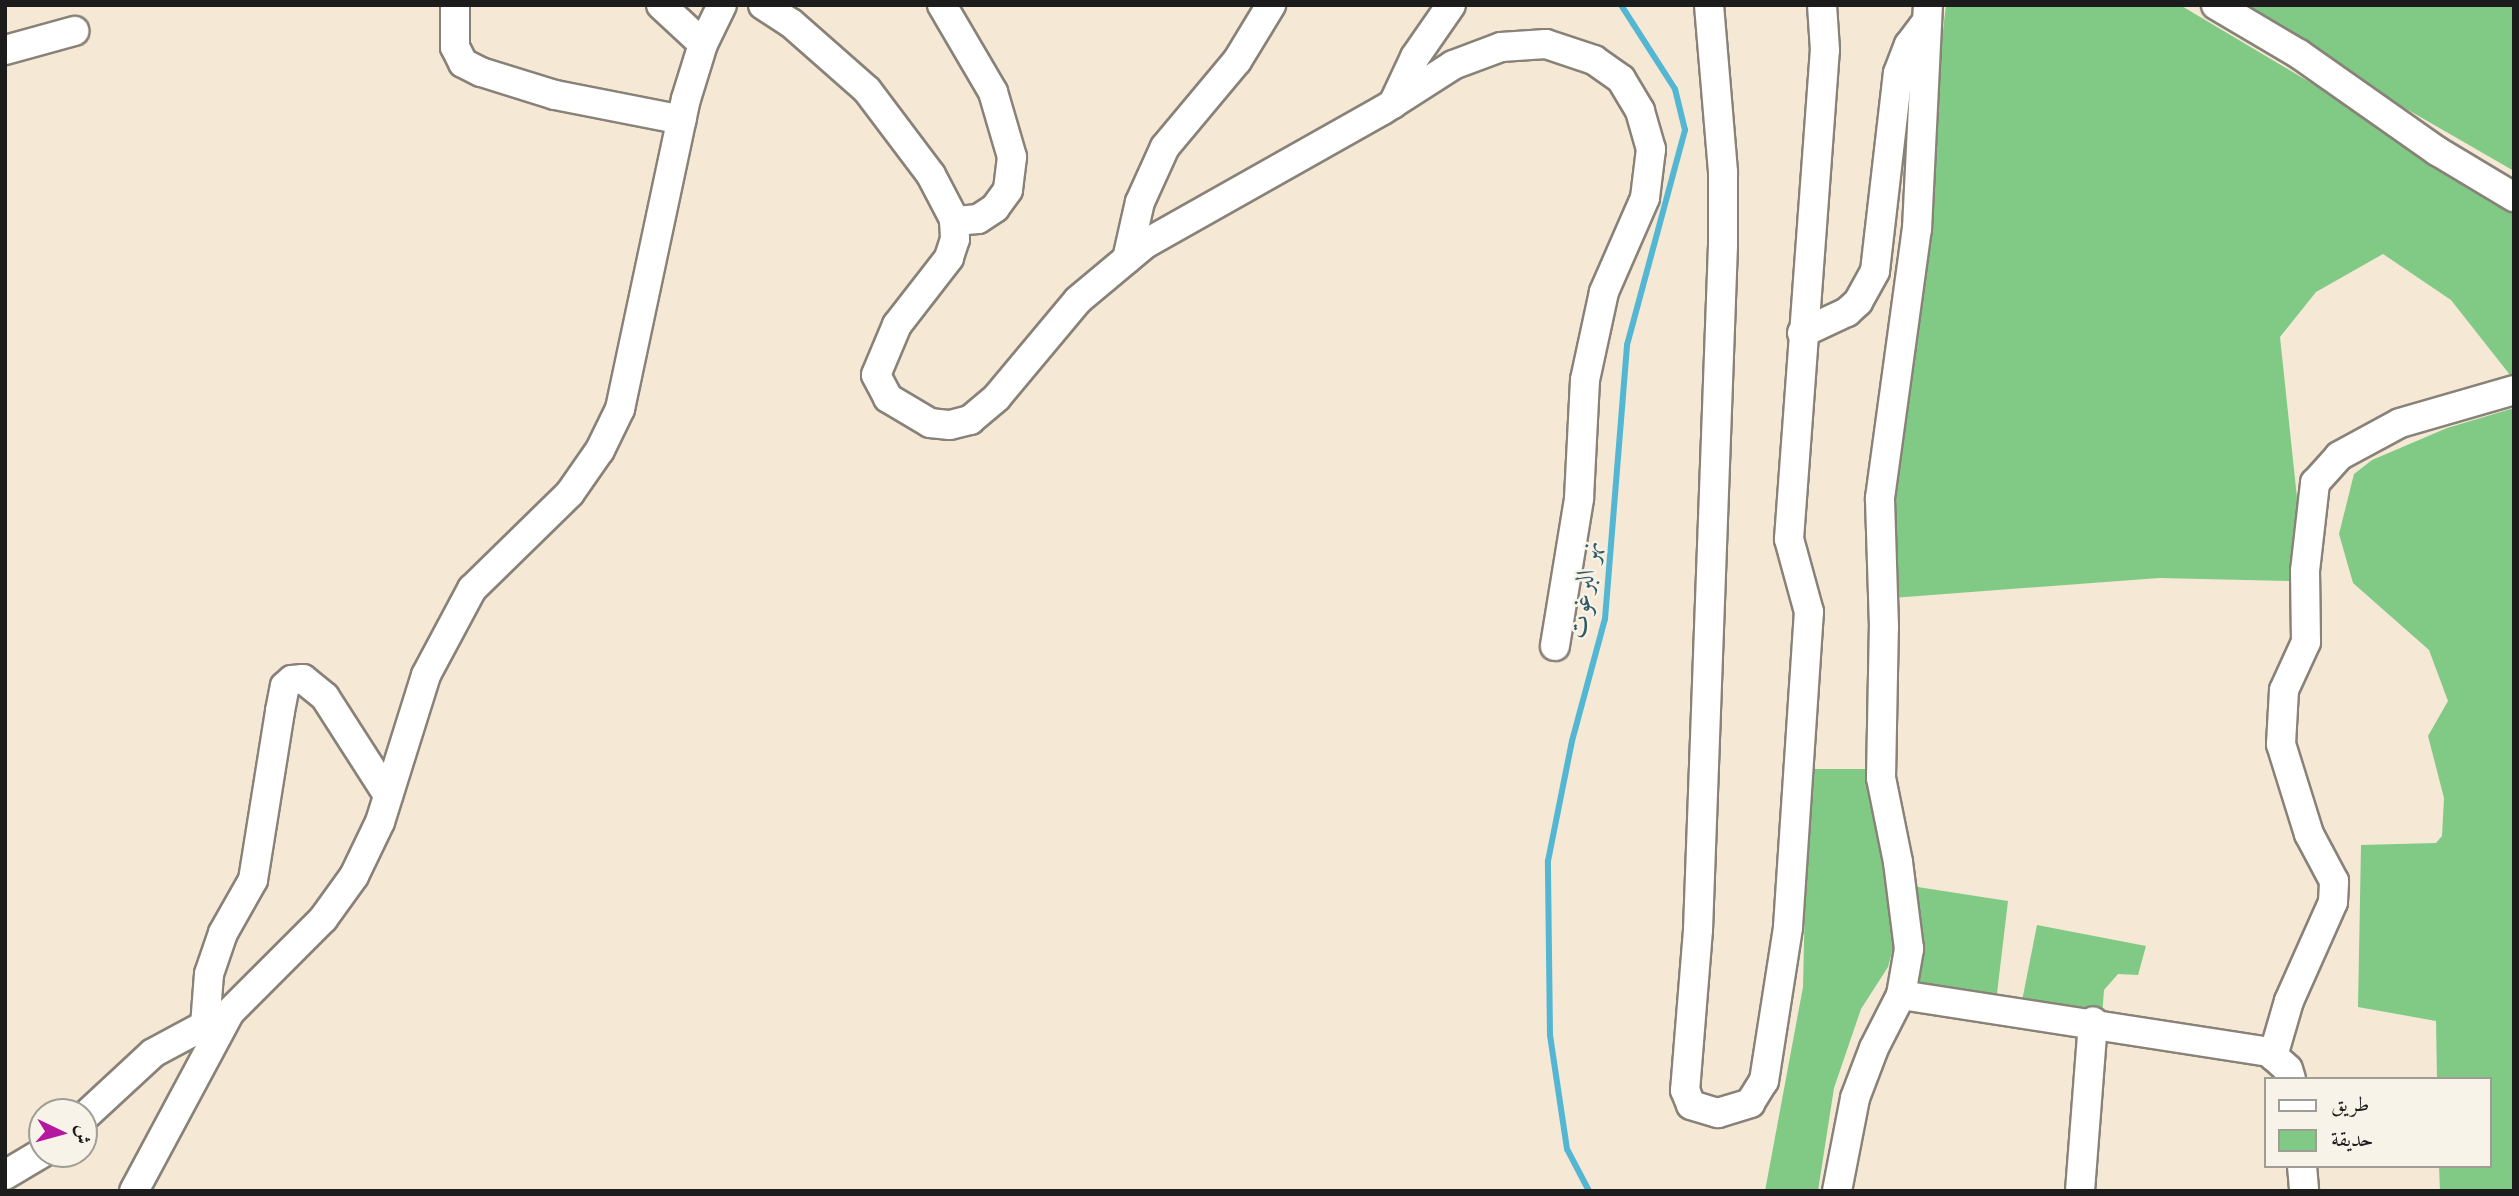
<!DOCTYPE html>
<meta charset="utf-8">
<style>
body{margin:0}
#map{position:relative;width:2519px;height:1196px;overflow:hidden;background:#f5e8d5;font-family:"IM FELL DW Pica",Amiri,serif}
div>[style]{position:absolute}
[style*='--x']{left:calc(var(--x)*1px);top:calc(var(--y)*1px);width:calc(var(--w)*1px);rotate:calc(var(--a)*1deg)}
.green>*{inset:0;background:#81ca86}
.stream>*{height:6px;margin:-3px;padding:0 3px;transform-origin:3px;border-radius:3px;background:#53b6d2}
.roads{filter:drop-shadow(2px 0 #888278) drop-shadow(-2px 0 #888278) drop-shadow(0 2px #888278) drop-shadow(0 -2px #888278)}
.minor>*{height:28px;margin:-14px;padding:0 14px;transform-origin:14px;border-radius:14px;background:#fff}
span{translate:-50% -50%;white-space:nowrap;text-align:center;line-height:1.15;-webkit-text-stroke:5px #f7f3e8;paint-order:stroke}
.water-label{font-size:26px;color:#325a65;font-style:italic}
.frame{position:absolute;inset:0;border:7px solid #1c1c1c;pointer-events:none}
.legend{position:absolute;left:2264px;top:1077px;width:228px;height:91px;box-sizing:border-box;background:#f7f3e8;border:2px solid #9f9d96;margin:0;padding:9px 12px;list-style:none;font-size:21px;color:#1c1c1c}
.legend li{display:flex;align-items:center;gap:14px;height:35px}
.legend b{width:35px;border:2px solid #9f9d96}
.north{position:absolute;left:28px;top:1098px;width:70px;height:70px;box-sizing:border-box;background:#f7f3e8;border:2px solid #9f9d96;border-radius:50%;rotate:95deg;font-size:19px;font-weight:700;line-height:28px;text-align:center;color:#1c1c1c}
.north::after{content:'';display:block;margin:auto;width:24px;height:32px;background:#b5179e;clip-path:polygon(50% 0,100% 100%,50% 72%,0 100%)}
</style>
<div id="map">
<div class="green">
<div style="clip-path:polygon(1946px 5px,2180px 5px,2412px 143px,2514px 212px,2514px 380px,2451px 300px,2383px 254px,2316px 292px,2280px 337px,2298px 507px,2291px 581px,2159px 578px,1892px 598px,1892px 462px)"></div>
<div style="clip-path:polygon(2226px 5px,2514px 5px,2514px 171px)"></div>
<div style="clip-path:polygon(2514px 408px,2514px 1191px,2440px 1191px,2439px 1166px,2489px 1166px,2489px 1079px,2437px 1079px,2436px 1021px,2358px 1007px,2361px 845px,2436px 843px,2442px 836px,2444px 798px,2428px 736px,2448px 701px,2429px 650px,2353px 583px,2339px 534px,2354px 474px,2372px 460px,2447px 428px)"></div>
<div style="clip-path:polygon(1808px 769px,1867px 769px,1891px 877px,1893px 948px,1888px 967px,1861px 1009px,1834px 1088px,1818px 1191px,1765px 1191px,1803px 987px)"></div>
<div style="clip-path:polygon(1911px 886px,2008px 901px,1996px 1002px,1916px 988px)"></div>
<div style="clip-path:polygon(2037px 925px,2146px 946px,2138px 975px,2118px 974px,2104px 990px,2102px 1017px,2021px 1006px)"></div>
</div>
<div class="stream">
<div style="--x:1589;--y:1191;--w:47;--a:-117.6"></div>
<div style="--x:1567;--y:1149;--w:115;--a:-98.5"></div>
<div style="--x:1550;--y:1035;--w:174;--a:-90.7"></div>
<div style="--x:1548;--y:861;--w:122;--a:-78.7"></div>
<div style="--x:1572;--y:741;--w:126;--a:-74.9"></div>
<div style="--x:1605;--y:619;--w:275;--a:-85.4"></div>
<div style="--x:1627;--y:345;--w:223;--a:-74.9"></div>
<div style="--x:1685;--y:130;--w:42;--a:-103.7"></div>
<div style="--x:1675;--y:89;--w:100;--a:-122.7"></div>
</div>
<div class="roads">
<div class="minor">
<div style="--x:455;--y:5;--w:42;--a:90"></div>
<div style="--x:455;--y:47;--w:18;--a:63"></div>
<div style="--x:463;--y:63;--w:20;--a:27"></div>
<div style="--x:481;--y:72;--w:77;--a:17.3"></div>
<div style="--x:555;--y:95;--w:129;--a:11.1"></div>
<div style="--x:661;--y:5;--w:57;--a:42.9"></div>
<div style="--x:763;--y:5;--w:33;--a:33"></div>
<div style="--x:791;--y:23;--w:101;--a:41.4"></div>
<div style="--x:867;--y:90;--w:106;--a:53"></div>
<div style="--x:931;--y:175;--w:50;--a:62.4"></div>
<div style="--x:954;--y:219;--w:20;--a:87"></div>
<div style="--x:955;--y:239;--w:20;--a:108"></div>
<div style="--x:949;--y:258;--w:85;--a:127.8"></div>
<div style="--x:897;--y:325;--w:54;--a:112.8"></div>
<div style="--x:876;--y:375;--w:26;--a:62"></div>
<div style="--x:888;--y:398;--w:49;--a:30.8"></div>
<div style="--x:930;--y:423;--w:20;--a:6"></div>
<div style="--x:950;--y:425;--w:21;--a:-14"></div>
<div style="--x:970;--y:420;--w:35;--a:-40"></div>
<div style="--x:997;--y:397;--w:126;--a:-50.1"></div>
<div style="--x:1078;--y:300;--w:87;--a:-39.9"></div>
<div style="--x:1145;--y:244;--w:273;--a:-29.4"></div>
<div style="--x:1383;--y:110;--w:83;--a:-32.7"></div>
<div style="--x:1453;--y:65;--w:51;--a:-20.6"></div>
<div style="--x:1501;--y:47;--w:45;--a:-3.8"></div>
<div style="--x:1546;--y:44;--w:51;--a:18.4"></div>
<div style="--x:1594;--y:60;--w:33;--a:35"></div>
<div style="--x:1621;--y:79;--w:37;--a:59"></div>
<div style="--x:1640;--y:111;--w:40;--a:74"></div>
<div style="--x:1651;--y:149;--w:49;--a:97"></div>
<div style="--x:1645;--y:198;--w:103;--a:113.6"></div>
<div style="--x:1604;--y:292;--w:90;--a:102.2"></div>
<div style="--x:1585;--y:380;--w:119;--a:92.9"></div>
<div style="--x:1579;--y:499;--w:149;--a:99.3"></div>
<div style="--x:942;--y:5;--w:101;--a:59.6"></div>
<div style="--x:993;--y:92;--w:68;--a:73.7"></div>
<div style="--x:1012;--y:157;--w:33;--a:97"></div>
<div style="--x:1008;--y:190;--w:22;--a:126"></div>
<div style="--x:995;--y:208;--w:20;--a:147"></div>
<div style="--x:978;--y:219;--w:24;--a:175"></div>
<div style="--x:1709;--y:5;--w:169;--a:85.2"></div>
<div style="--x:1723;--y:173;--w:72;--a:90"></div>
<div style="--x:1723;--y:245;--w:685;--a:92.09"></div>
<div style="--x:1698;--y:930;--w:161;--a:94.6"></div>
<div style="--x:1685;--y:1090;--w:16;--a:68"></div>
<div style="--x:1691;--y:1105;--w:28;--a:17"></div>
<div style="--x:1718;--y:1113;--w:34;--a:-17"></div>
<div style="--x:1750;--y:1103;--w:26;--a:-58"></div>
<div style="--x:1764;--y:1081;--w:156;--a:-81.1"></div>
<div style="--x:1788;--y:927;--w:316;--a:-86.2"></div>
<div style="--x:1809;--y:612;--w:76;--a:-105.3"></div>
<div style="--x:1789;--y:539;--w:490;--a:-85.8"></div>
<div style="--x:1825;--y:50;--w:45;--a:-93.8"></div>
<div style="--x:2216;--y:5;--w:96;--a:30.6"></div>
<div style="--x:2299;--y:54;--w:169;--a:35.1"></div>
<div style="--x:2437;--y:151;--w:90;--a:30.9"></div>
<div style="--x:5;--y:50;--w:72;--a:-15.4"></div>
<div style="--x:1393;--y:104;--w:52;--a:-64.9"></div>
<div style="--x:1415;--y:57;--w:63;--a:-55.3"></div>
<div style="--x:1127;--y:259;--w:58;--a:-77.2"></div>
<div style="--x:1140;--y:202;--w:60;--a:-65.6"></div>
<div style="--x:1165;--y:147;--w:112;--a:-50.1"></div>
<div style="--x:1237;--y:61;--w:66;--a:-58.7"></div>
<div style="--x:1802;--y:333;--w:50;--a:-25"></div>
<div style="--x:1847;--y:312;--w:15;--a:-42"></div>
<div style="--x:1858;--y:302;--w:35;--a:-61"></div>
<div style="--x:1875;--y:271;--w:199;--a:-83.4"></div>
<div style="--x:1898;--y:73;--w:30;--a:-69"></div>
<div style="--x:1909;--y:45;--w:30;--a:-53"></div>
<div style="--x:1901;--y:995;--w:372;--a:8.8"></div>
<div style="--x:2269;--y:1052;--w:25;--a:42"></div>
<div style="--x:2288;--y:1069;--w:10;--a:73"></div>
<div style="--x:205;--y:1026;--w:52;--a:-85.6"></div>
<div style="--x:209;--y:974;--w:43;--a:-71.1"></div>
<div style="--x:223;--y:933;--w:61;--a:-60.5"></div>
<div style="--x:253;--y:880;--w:171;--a:-80.9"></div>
<div style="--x:280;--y:711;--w:25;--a:-79"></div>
<div style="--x:285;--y:686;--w:9;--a:-41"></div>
<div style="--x:292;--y:680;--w:11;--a:-5"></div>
<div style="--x:303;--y:679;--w:28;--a:39"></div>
<div style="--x:325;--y:697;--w:117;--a:57.3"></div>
<div style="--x:2273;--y:1056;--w:57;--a:-73.8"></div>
<div style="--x:2289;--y:1001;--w:108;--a:-66"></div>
<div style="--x:2333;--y:902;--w:21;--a:-87"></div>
<div style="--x:2334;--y:881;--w:53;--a:-118"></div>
<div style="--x:2309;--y:834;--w:94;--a:-107.3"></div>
<div style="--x:2281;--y:744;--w:54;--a:-86.8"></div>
<div style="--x:2284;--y:690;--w:53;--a:-65.4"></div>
<div style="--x:2306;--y:642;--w:71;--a:-90.8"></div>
<div style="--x:2305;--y:571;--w:89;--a:-83.5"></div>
<div style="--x:2315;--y:483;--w:36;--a:-48"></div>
<div style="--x:2339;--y:456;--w:69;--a:-28.4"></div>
<div style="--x:2400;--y:423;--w:119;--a:-16.1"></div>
<div style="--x:84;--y:1117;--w:94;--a:-42.8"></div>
<div style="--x:153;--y:1053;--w:78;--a:-28.2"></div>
<div style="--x:2302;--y:1166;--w:25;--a:85"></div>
<div style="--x:5;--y:1175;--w:43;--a:-30.7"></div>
<div style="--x:134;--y:1191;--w:203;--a:-61.8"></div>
<div style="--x:230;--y:1012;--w:132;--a:-45"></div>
<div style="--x:323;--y:919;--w:53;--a:-54.2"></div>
<div style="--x:354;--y:876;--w:60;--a:-64.3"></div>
<div style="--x:380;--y:822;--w:154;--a:-72.6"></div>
<div style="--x:426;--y:675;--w:98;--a:-61.9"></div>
<div style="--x:472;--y:589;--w:137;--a:-44.4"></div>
<div style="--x:570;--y:493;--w:52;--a:-55.1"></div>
<div style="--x:600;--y:450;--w:46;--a:-64"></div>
<div style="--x:620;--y:409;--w:317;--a:-78"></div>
<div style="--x:686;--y:99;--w:58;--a:-72.8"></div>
<div style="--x:703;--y:44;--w:43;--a:-64"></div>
<div style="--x:1837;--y:1191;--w:95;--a:-79"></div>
<div style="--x:1855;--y:1098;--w:53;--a:-69.2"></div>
<div style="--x:1874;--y:1048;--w:59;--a:-63"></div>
<div style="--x:1901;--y:995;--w:47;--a:-80.1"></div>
<div style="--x:1909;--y:949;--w:88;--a:-97.2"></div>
<div style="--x:1898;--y:862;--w:86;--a:-101.4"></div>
<div style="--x:1881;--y:778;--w:151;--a:-88.9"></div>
<div style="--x:1884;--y:627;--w:129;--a:-91.8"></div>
<div style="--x:1880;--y:498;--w:272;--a:-82.2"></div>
<div style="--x:1917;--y:229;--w:224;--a:-87.2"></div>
<div style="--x:2080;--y:1191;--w:170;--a:-85.6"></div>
</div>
</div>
<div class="water-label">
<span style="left:1585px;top:589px;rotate:-82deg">نهر البرغوت</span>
</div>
<div class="frame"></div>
<ul class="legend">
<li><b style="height:9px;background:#fff"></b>طريق</li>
<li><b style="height:19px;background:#81ca86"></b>حديقة</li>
</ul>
<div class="north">ش</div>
</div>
